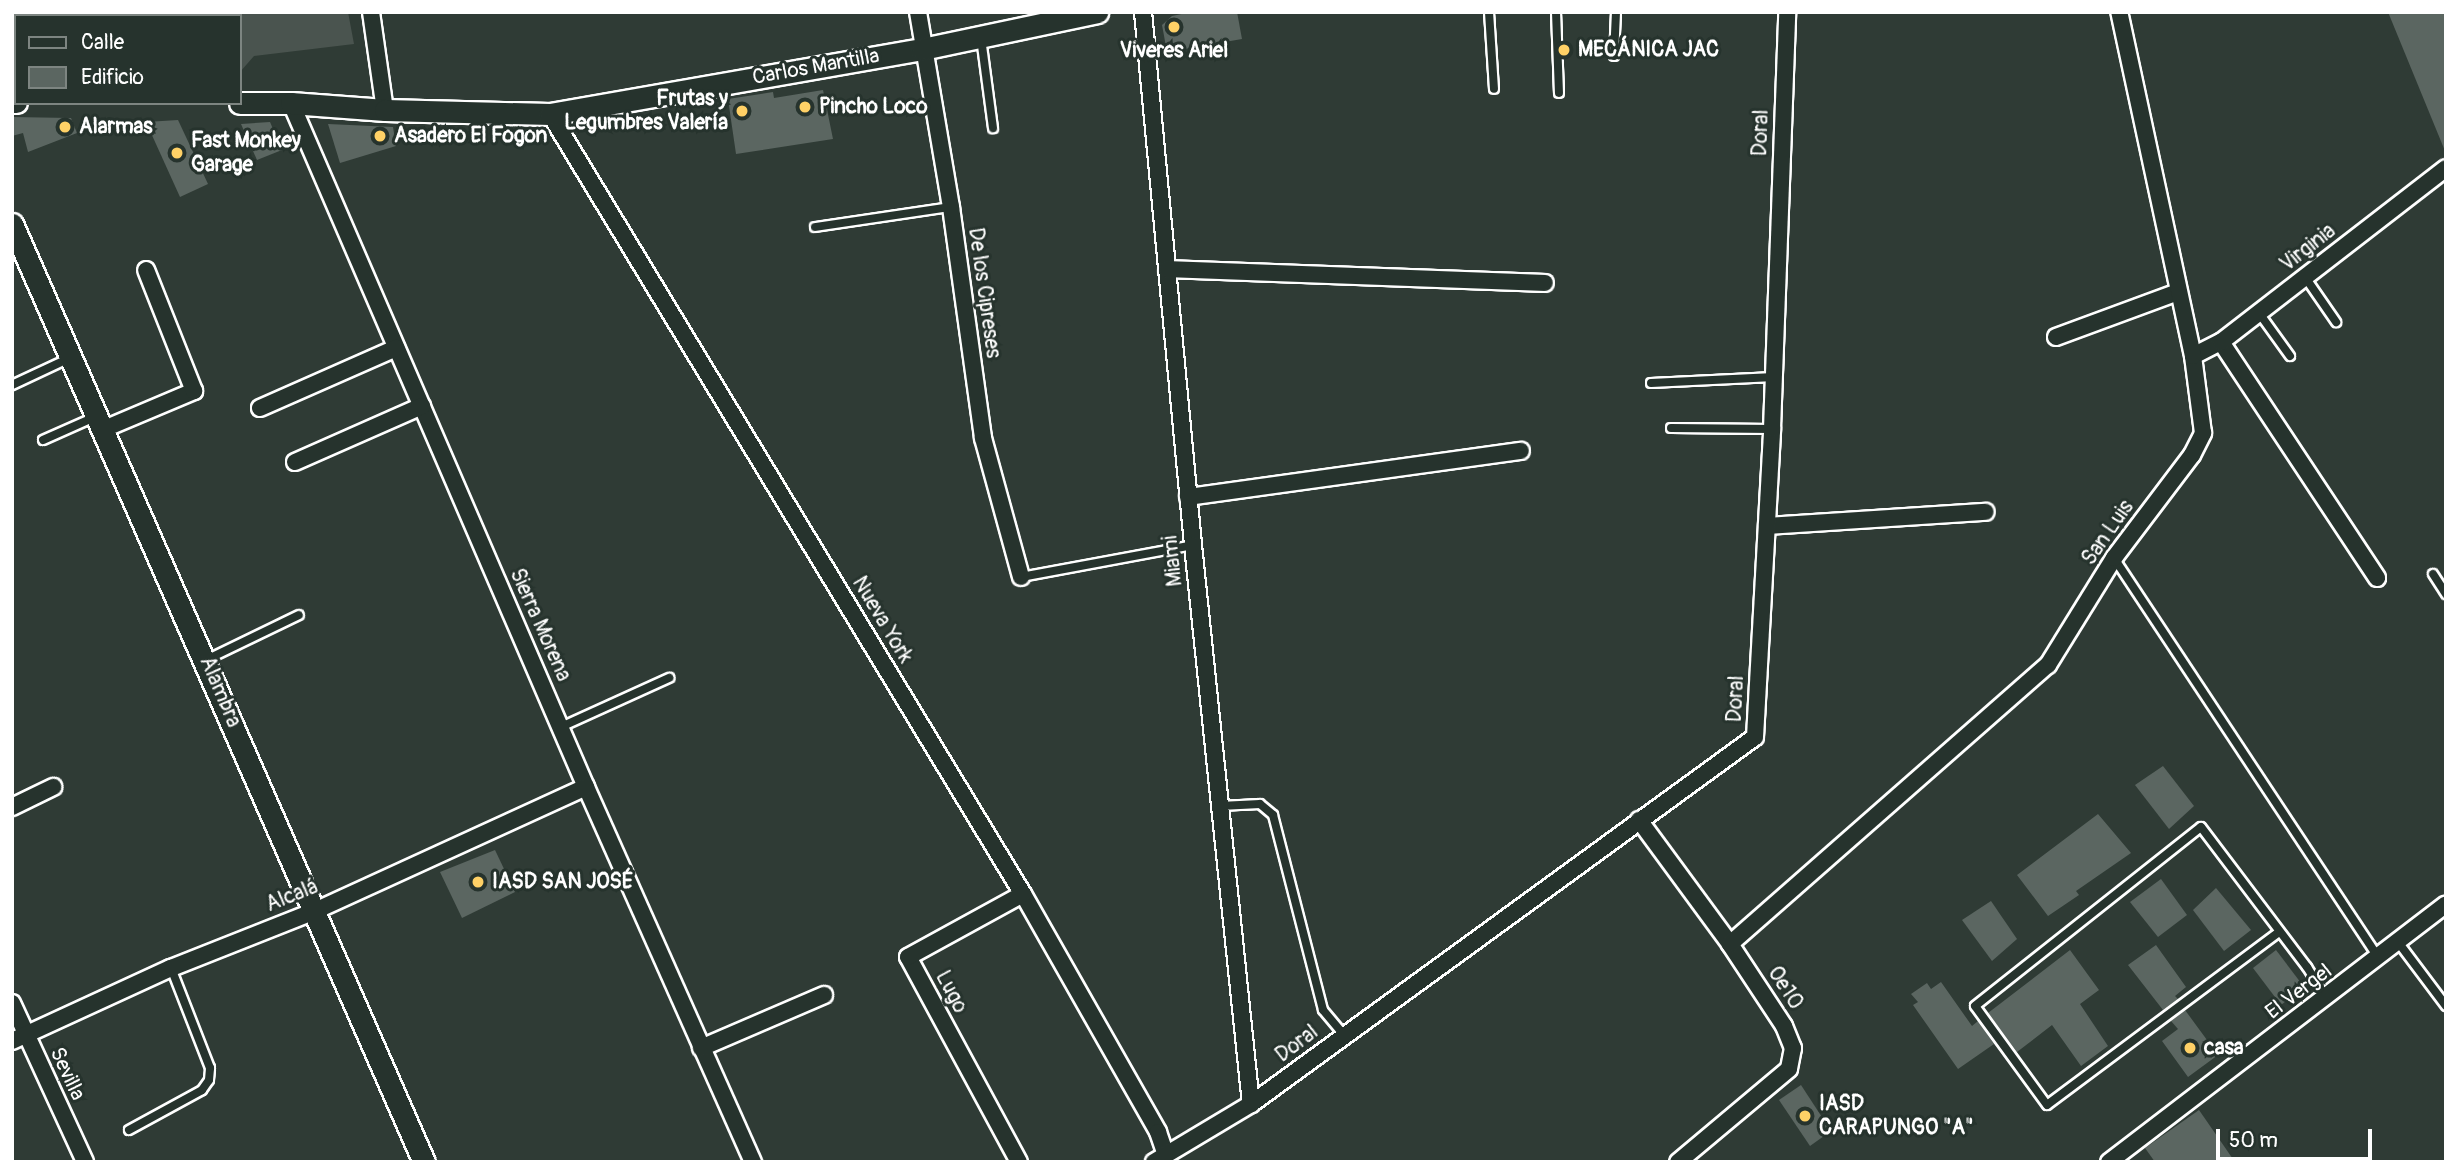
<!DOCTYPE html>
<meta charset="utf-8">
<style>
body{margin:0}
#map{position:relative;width:2458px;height:1174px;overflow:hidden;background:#2f3b35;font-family:Pangolin,sans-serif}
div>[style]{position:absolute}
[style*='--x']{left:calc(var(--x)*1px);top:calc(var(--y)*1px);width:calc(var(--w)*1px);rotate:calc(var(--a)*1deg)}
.green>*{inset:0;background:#4a544f}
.building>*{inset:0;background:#5b6661}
.roads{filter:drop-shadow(2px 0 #fff) drop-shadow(-2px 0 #fff) drop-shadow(0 2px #fff) drop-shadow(0 -2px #fff)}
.service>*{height:8px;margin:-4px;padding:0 4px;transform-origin:4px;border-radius:4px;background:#26332d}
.minor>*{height:16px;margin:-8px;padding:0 8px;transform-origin:8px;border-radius:8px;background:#26332d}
.tertiary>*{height:21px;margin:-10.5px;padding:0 10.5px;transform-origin:10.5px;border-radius:10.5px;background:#26332d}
.dots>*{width:19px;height:19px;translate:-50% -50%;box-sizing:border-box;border:4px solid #26332d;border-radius:50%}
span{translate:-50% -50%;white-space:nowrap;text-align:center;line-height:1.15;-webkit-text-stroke:6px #26332d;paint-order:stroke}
.poi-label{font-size:21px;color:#fff;font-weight:700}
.left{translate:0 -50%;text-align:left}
.right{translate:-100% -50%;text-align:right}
.street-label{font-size:21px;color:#fff}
.frame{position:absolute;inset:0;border:14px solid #fff;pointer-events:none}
.legend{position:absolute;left:14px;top:14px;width:228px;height:91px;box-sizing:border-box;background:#26332d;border:2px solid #7d8581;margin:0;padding:9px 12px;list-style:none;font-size:21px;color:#fff}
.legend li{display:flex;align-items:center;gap:14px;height:35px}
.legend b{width:35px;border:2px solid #7d8581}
.scale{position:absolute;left:2216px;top:1129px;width:156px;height:32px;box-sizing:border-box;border:4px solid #fff;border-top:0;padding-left:9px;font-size:21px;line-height:24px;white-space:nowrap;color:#fff;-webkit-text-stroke:5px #26332d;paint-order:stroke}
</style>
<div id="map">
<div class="green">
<div style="clip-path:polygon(12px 12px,348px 12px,354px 44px,254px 56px,240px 72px,240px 16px,16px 16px,16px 68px,12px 68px)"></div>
</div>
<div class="building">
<div style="clip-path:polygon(1191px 12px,1237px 12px,1242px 39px,1167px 52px,1162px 25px,1172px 16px)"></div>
<div style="clip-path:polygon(2388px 12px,2446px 12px,2446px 151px,2445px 151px)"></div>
<div style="clip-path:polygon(823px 90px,833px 139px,736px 154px,728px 99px,773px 92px,774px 98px)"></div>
<div style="clip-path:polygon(12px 117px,71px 118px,77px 133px,28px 152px,23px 133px,12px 136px)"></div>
<div style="clip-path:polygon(178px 120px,208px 184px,180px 197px,146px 122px)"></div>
<div style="clip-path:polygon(270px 122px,282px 150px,257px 160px,241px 124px)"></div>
<div style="clip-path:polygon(328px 124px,393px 127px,396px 146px,340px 163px)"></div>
<div style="clip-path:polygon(2163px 766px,2194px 806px,2169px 829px,2135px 785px)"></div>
<div style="clip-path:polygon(2098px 814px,2131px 853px,2076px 891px,2079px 895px,2048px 916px,2017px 875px)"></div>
<div style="clip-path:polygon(495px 850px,515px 892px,462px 918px,440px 872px)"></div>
<div style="clip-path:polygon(2161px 879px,2187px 915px,2158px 937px,2130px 902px)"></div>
<div style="clip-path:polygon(2216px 888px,2251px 930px,2224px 951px,2193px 910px)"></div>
<div style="clip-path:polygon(1991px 901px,2017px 939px,1992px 961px,1962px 920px)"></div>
<div style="clip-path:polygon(2156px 945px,2186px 987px,2175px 996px,2178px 999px,2163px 1010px,2128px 965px)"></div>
<div style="clip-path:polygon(2070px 950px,2099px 990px,2080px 1004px,2108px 1046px,2081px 1066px,2052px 1025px,2017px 1052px,1988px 1013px)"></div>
<div style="clip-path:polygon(2276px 950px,2304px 987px,2281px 1005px,2253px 968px)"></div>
<div style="clip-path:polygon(1941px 982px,1972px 1026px,1978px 1021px,1994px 1044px,1958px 1069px,1913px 1005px,1918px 1002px,1911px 994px,1927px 983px,1931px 989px)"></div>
<div style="clip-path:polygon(2185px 1010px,2218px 1055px,2188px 1077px,2162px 1041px,2178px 1029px,2171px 1021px)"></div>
<div style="clip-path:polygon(1801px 1085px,1831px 1131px,1810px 1146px,1779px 1100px)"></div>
<div style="clip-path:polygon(2199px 1110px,2235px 1162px,2155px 1162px,2145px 1148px)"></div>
</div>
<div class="roads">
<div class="service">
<div style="--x:1489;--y:12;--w:77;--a:86.3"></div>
<div style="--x:1556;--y:12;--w:81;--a:87.9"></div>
<div style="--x:981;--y:38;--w:91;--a:82.4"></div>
<div style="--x:1614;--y:56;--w:44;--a:-87.4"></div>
<div style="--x:815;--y:227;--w:137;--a:-8.4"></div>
<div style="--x:2305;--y:277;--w:55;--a:55.4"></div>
<div style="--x:2259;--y:313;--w:53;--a:54.2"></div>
<div style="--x:1651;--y:383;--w:123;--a:-2.8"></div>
<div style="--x:12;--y:385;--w:64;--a:-25"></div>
<div style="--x:1671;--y:428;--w:101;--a:0.6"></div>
<div style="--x:43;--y:440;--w:57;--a:-23.9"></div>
<div style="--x:2114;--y:558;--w:478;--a:56.5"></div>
<div style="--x:2433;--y:574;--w:24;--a:57"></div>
<div style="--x:1021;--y:577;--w:175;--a:-10.5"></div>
<div style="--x:206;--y:660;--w:103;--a:-25.8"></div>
<div style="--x:561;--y:727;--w:119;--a:-24.4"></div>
<div style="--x:1220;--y:806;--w:40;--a:-2.9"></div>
<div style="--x:1260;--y:804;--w:17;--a:40"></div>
<div style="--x:1273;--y:815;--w:201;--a:75.6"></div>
<div style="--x:1323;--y:1010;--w:33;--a:50"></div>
<div style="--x:2279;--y:932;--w:289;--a:143.3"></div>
<div style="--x:2047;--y:1105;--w:122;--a:-126"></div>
<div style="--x:1975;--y:1006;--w:288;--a:-38.4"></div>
<div style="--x:2201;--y:827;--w:176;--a:52.9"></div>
<div style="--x:2307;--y:967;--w:36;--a:58"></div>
<div style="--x:2398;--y:942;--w:80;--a:53.1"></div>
<div style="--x:129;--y:1130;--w:83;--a:-28.7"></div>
<div style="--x:202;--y:1090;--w:12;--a:-55"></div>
<div style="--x:209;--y:1080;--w:12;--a:-85"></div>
<div style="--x:210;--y:1068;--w:107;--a:-111.3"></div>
</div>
<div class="minor">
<div style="--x:371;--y:12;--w:99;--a:81.9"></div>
<div style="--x:918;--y:12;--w:198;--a:80.4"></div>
<div style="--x:951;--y:207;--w:233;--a:82.1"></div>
<div style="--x:983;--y:438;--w:144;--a:74.7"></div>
<div style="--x:1143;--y:12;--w:535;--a:84.64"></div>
<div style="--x:1193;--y:545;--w:562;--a:84.08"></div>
<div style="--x:291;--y:103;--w:745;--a:66.67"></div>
<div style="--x:586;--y:787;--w:411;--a:66"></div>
<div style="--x:550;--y:114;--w:912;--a:58.77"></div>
<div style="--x:1023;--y:894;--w:274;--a:60.4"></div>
<div style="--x:1158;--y:1132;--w:24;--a:71"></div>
<div style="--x:1167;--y:269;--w:378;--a:2.1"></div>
<div style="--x:2056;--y:337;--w:130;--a:-20.2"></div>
<div style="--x:2221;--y:342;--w:283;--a:56.5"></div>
<div style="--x:2193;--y:356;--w:31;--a:-27"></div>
<div style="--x:2221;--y:342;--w:284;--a:-37.7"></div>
<div style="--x:260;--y:408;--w:149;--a:-23.8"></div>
<div style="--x:104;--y:429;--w:98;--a:-22.9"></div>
<div style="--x:194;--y:391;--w:130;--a:-111.6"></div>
<div style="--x:295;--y:462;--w:139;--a:-23.8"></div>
<div style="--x:1188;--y:497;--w:336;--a:-7.9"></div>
<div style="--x:1767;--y:526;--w:219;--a:-3.7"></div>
<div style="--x:12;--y:807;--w:46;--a:-26"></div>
<div style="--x:1639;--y:820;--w:154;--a:53.7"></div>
<div style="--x:1730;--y:944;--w:98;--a:56.6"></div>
<div style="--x:1784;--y:1026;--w:24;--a:68"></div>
<div style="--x:1793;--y:1048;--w:21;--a:101"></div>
<div style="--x:1789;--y:1069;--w:145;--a:140"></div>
<div style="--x:1730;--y:944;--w:423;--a:-41.3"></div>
<div style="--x:2048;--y:665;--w:126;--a:-58.3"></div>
<div style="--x:2114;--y:558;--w:129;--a:-52.9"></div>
<div style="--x:2192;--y:455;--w:25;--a:-63"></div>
<div style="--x:2203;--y:433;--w:78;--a:-97.4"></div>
<div style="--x:2193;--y:356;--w:352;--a:-102.1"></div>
<div style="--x:12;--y:1003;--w:175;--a:65.3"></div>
<div style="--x:12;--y:1041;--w:175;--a:-24.7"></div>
<div style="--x:171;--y:968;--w:155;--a:-21.6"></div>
<div style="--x:315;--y:911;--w:298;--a:-24.6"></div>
<div style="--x:701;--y:1048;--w:134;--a:-23.3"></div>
<div style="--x:1019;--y:1162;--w:233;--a:-118.4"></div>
<div style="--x:908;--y:957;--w:131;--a:-28.7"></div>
<div style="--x:1154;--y:1162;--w:113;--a:-30.9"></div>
<div style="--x:1251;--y:1104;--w:623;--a:-36.06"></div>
<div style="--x:1755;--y:737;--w:308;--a:-86.8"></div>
<div style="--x:1772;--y:429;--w:417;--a:-87.9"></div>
<div style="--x:2109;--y:1162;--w:424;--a:-37.4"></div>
</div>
<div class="tertiary">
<div style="--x:12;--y:102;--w:4;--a:0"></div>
<div style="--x:240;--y:103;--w:51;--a:0"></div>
<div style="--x:291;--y:103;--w:94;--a:4.3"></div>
<div style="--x:385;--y:110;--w:165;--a:1.4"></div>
<div style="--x:550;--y:114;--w:378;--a:-9.9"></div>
<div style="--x:922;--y:49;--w:179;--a:-11.9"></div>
<div style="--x:12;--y:224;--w:1024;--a:66.29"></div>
</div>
</div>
<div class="dots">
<div style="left:1174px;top:27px;background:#ffd166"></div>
<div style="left:1564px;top:50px;background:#ffd166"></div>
<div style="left:805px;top:107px;background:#ffd166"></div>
<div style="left:742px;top:111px;background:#ffd166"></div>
<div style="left:65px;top:127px;background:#ffd166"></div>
<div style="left:380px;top:136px;background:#ffd166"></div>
<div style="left:177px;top:153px;background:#ffd166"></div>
<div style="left:478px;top:882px;background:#ffd166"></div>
<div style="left:2190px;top:1048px;background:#ffd166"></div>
<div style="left:1805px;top:1116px;background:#ffd166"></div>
</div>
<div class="poi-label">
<span class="left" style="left:1578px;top:50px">MECÁNICA JAC</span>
<span style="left:1174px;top:51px">Viveres Ariel</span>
<span class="right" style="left:728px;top:111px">Frutas y<br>Legumbres Valería</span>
<span class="left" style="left:819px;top:107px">Pincho Loco</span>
<span class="left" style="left:79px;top:127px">Alarmas</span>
<span class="left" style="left:394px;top:136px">Asadero El Fogon</span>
<span class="left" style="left:191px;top:153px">Fast Monkey<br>Garage</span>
<span class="left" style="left:492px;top:882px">IASD SAN JOSÉ</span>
<span class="left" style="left:2204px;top:1048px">casa</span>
<span class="left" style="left:1819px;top:1116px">IASD<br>CARAPUNGO "A"</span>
</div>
<div class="street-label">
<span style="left:816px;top:67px;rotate:-10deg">Carlos Mantilla</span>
<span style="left:1761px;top:133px;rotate:-88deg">Doral</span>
<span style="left:2308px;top:248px;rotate:-38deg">Virginia</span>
<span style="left:984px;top:293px;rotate:82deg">De los Cipreses</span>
<span style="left:2108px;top:533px;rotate:-55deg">San Luis</span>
<span style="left:1173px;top:561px;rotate:-96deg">Miami</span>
<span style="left:882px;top:620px;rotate:59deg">Nueva York</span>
<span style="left:540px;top:625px;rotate:66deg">Sierra Morena</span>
<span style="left:220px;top:692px;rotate:67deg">Alambra</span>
<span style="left:1736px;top:699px;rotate:-87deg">Doral</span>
<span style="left:292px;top:896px;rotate:-22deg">Alcalá</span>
<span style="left:1785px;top:988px;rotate:57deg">Oe10</span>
<span style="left:951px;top:992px;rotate:62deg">Lugo</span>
<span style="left:2299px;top:992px;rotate:-37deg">El Vergel</span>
<span style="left:1297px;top:1044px;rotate:-37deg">Doral</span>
<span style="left:67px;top:1074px;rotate:65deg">Sevilla</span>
</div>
<div class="frame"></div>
<ul class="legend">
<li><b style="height:9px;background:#26332d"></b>Calle</li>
<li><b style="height:19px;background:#5b6661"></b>Edificio</li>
</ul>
<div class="scale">50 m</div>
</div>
